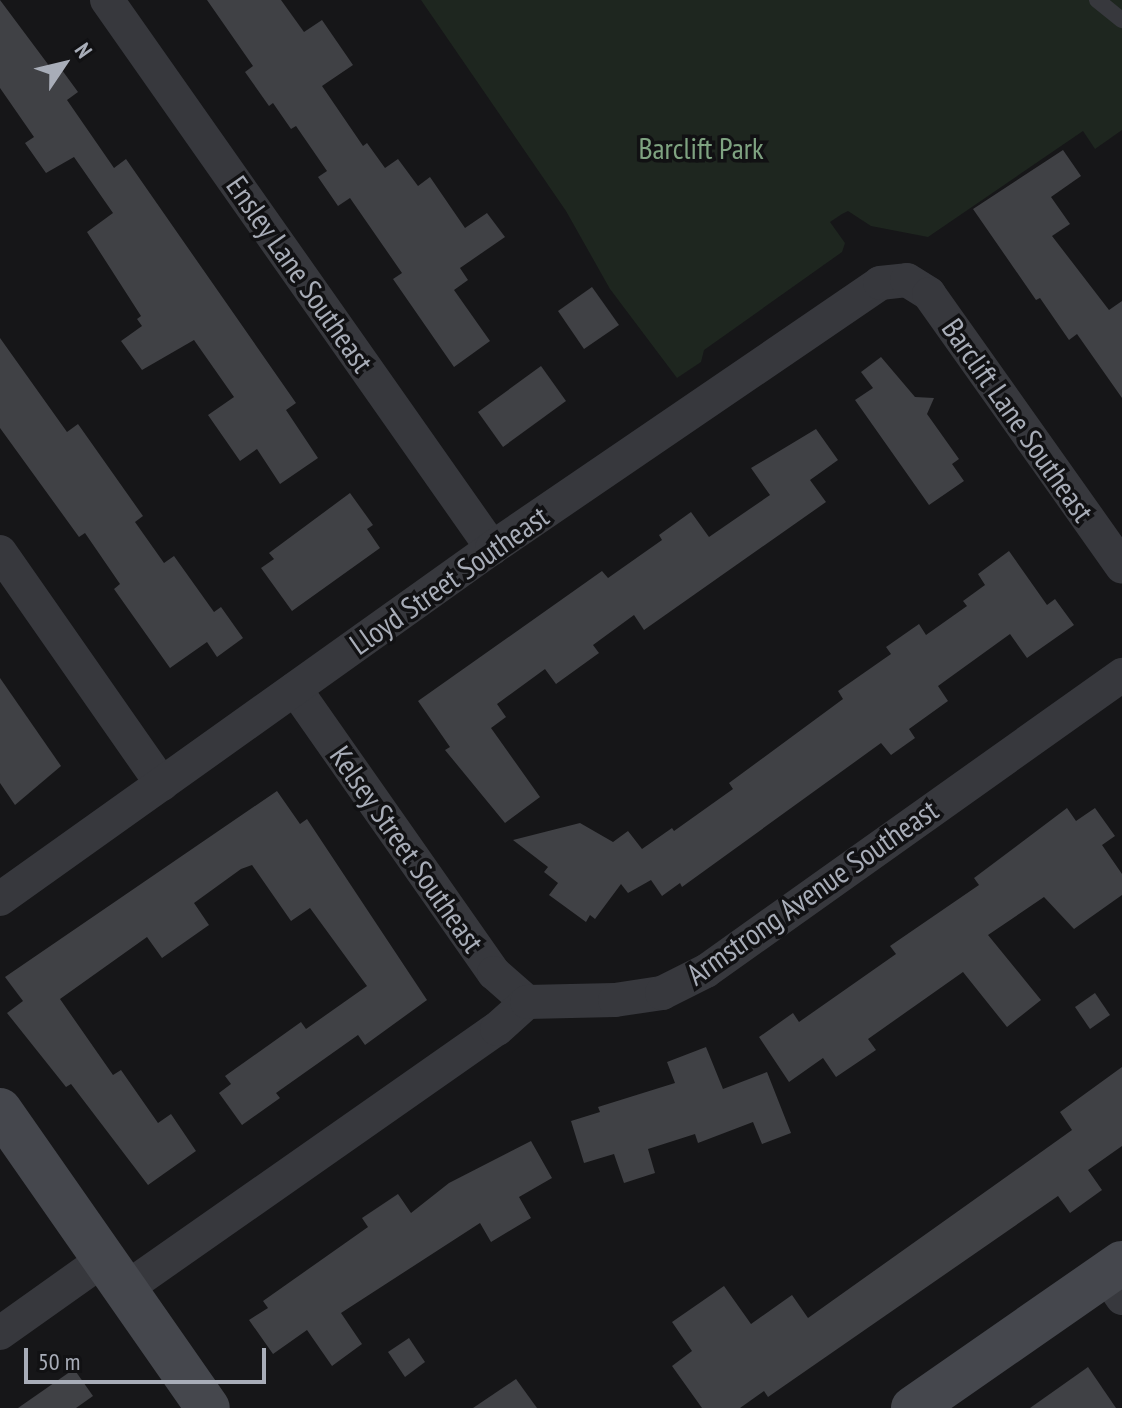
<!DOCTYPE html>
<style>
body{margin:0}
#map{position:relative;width:1122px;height:1408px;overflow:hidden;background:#161618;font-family:"PT Sans Narrow",sans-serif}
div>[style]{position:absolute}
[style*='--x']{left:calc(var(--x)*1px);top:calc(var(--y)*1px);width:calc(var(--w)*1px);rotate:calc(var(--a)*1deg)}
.green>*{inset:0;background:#1e261f}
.building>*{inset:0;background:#404145}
.lane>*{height:16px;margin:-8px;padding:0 8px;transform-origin:8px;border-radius:8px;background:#37383d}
.street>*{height:34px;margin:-17px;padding:0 17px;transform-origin:17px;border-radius:17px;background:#37383d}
.secondary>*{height:44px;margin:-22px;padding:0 22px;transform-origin:22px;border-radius:22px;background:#45474d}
span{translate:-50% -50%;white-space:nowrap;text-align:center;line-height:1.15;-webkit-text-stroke:7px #111113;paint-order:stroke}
.park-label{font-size:30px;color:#7fa381}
.street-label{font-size:30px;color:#a8adb8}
.north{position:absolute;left:24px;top:24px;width:80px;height:80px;-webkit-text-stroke:6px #111113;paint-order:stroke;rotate:55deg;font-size:22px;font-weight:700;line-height:32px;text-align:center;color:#a8adb8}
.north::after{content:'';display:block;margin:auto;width:28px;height:36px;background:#a8adb8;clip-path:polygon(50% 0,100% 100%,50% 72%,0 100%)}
.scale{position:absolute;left:24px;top:1348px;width:242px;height:36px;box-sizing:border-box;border:4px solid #a8adb8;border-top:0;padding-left:10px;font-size:24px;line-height:28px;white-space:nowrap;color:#a8adb8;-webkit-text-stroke:6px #111113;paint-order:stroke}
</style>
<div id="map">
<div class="green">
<div style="clip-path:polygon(421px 0,1122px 0,1122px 130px,1095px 149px,1083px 131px,928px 237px,871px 226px,848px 211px,842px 214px,830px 222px,845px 243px,842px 252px,704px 350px,701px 362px,677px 378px,610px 289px,566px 211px)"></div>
</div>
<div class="building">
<div style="clip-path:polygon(0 0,53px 71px,59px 66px,78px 92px,67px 100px,114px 168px,126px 159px,296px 403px,286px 410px,318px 458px,280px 484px,257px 449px,240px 461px,208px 415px,234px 397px,194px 340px,142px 370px,121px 341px,142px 326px,137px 319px,141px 316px,87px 232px,113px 213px,74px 157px,46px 173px,25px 143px,34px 137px,0 88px)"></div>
<div style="clip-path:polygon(207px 0,281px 0,304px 32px,322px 20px,353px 65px,322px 86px,363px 146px,367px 143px,385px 168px,398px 159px,418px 186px,430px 177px,465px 228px,487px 213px,505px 237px,460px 268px,468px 280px,454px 290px,490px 341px,454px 367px,393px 279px,402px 273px,350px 198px,338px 206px,318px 177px,327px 171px,296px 126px,291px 129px,273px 103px,269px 106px,245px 72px,253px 66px)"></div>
<div style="clip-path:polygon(1063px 150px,1081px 176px,1051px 197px,1070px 224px,1052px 236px,1109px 310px,1122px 301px,1122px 398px,1077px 334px,1069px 340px,1040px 298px,1036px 300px,973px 209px)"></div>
<div style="clip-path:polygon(592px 287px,619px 325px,584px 349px,558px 311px)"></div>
<div style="clip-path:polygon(0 338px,67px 432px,78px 424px,143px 516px,135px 522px,164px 563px,174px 556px,214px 612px,221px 607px,243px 638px,217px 657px,207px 642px,170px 668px,114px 589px,120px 584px,85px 533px,79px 537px,0 428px)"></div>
<div style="clip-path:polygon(881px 357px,915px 397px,934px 398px,927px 414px,959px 459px,952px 464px,964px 481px,929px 505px,855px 400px,873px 388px,861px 372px)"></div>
<div style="clip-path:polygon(541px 366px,566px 401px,503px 447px,478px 412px)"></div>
<div style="clip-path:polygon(816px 429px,838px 460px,810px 480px,826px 502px,644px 630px,634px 615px,593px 645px,599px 653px,556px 684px,545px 669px,497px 704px,506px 717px,491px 728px,540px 797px,505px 823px,445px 750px,450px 747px,418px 701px,602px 571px,608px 578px,662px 540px,659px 535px,691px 512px,709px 537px,770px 495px,751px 468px)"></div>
<div style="clip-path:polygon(350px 493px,373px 525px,367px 529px,380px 548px,292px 611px,261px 568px,274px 559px,269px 553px)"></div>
<div style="clip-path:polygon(1009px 551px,1047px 605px,1055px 599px,1074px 625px,1027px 658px,1010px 634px,938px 686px,948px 701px,909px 729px,915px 738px,891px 755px,881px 743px,682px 887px,680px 883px,662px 896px,651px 880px,628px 893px,621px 884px,595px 919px,590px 915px,586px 922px,549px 895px,558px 883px,544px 872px,548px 867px,513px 840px,580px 823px,613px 842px,628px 831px,642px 849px,672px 828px,674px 831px,733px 789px,729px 783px,843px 699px,838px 691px,891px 654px,886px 647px,919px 624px,926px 635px,967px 606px,963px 601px,985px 585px,978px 574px)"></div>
<div style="clip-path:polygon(0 678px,61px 766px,15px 805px,0 783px)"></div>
<div style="clip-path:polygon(277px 791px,300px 824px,307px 819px,427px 1000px,365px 1045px,358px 1035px,276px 1093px,280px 1098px,242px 1125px,219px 1093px,231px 1084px,225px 1076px,301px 1022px,306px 1029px,367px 986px,310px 908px,291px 921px,252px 865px,241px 869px,194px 903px,209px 925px,162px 958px,147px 937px,60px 999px,113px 1075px,121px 1070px,158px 1123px,171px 1114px,196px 1151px,148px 1185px,71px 1084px,66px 1087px,7px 1013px,23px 1001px,5px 977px)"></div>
<div style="clip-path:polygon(1067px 808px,1076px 821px,1095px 808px,1115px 836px,1102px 845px,1122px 874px,1122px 895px,1074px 929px,1044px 897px,988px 935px,1041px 1000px,1007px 1027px,963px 972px,868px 1039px,876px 1050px,836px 1077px,823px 1058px,789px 1082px,759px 1037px,793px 1013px,799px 1022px,896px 954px,890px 946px,979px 885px,974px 878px)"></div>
<div style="clip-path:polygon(1095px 993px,1110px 1015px,1090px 1029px,1075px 1007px)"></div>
<div style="clip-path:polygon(706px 1047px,723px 1089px,767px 1072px,791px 1133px,762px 1144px,753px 1122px,698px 1143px,695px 1134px,648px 1149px,655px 1173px,624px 1183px,614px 1154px,584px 1163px,571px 1121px,600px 1112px,598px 1107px,675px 1083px,667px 1062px)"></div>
<div style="clip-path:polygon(1122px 1067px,1122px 1146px,1088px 1170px,1102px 1190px,1070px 1213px,1058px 1196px,768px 1397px,764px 1391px,740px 1408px,702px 1408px,672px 1366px,692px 1351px,672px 1322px,724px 1286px,751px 1324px,792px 1295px,808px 1318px,1072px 1130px,1060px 1112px)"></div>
<div style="clip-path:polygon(531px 1141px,552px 1178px,519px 1197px,531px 1218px,491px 1242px,480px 1223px,341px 1313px,362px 1344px,332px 1366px,307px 1330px,273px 1354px,249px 1320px,268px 1308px,263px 1301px,368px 1227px,362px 1218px,398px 1194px,411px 1213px,449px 1183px)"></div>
<div style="clip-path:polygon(409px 1338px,425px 1362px,405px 1377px,388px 1352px)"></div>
<div style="clip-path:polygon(1088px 1367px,1116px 1408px,1030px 1408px)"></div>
<div style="clip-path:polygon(74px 1369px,93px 1396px,76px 1408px,18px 1408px)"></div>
<div style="clip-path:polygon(516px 1379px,537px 1408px,473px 1408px)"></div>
</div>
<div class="lane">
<div style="--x:1097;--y:0;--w:32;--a:39"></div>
</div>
<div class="street">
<div style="--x:107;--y:0;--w:670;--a:54.91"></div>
<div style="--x:0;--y:552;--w:283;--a:55.1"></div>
<div style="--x:295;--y:689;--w:347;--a:55"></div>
<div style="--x:494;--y:973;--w:44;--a:41.3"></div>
<div style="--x:0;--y:899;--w:604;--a:-35.5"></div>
<div style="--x:492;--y:548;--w:470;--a:-34.3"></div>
<div style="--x:880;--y:283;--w:27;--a:-6"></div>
<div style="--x:907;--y:280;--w:26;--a:32"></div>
<div style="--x:929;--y:294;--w:334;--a:54.7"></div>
<div style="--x:1106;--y:1274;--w:29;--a:56"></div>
<div style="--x:125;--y:1289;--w:454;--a:-35"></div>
<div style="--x:497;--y:1029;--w:40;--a:-42"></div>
<div style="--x:527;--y:1002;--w:88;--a:-1.3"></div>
<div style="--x:615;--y:1000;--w:48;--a:-8.5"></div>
<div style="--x:662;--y:993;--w:49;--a:-26.6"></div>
<div style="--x:706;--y:971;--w:511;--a:-35.43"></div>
<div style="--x:0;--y:1333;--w:128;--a:-35.4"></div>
</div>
<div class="secondary">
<div style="--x:0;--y:1110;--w:363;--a:55.1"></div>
<div style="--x:913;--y:1408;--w:254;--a:-34.8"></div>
</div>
<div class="park-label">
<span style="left:701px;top:148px">Barclift Park</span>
</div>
<div class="street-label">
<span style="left:300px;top:274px;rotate:55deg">Ensley Lane Southeast</span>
<span style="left:1018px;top:420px;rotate:55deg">Barclift Lane Southeast</span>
<span style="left:449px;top:580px;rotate:-35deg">Lloyd Street Southeast</span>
<span style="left:407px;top:849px;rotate:55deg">Kelsey Street Southeast</span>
<span style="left:812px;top:892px;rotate:-35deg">Armstrong Avenue Southeast</span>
</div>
<div class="north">N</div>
<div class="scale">50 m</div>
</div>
